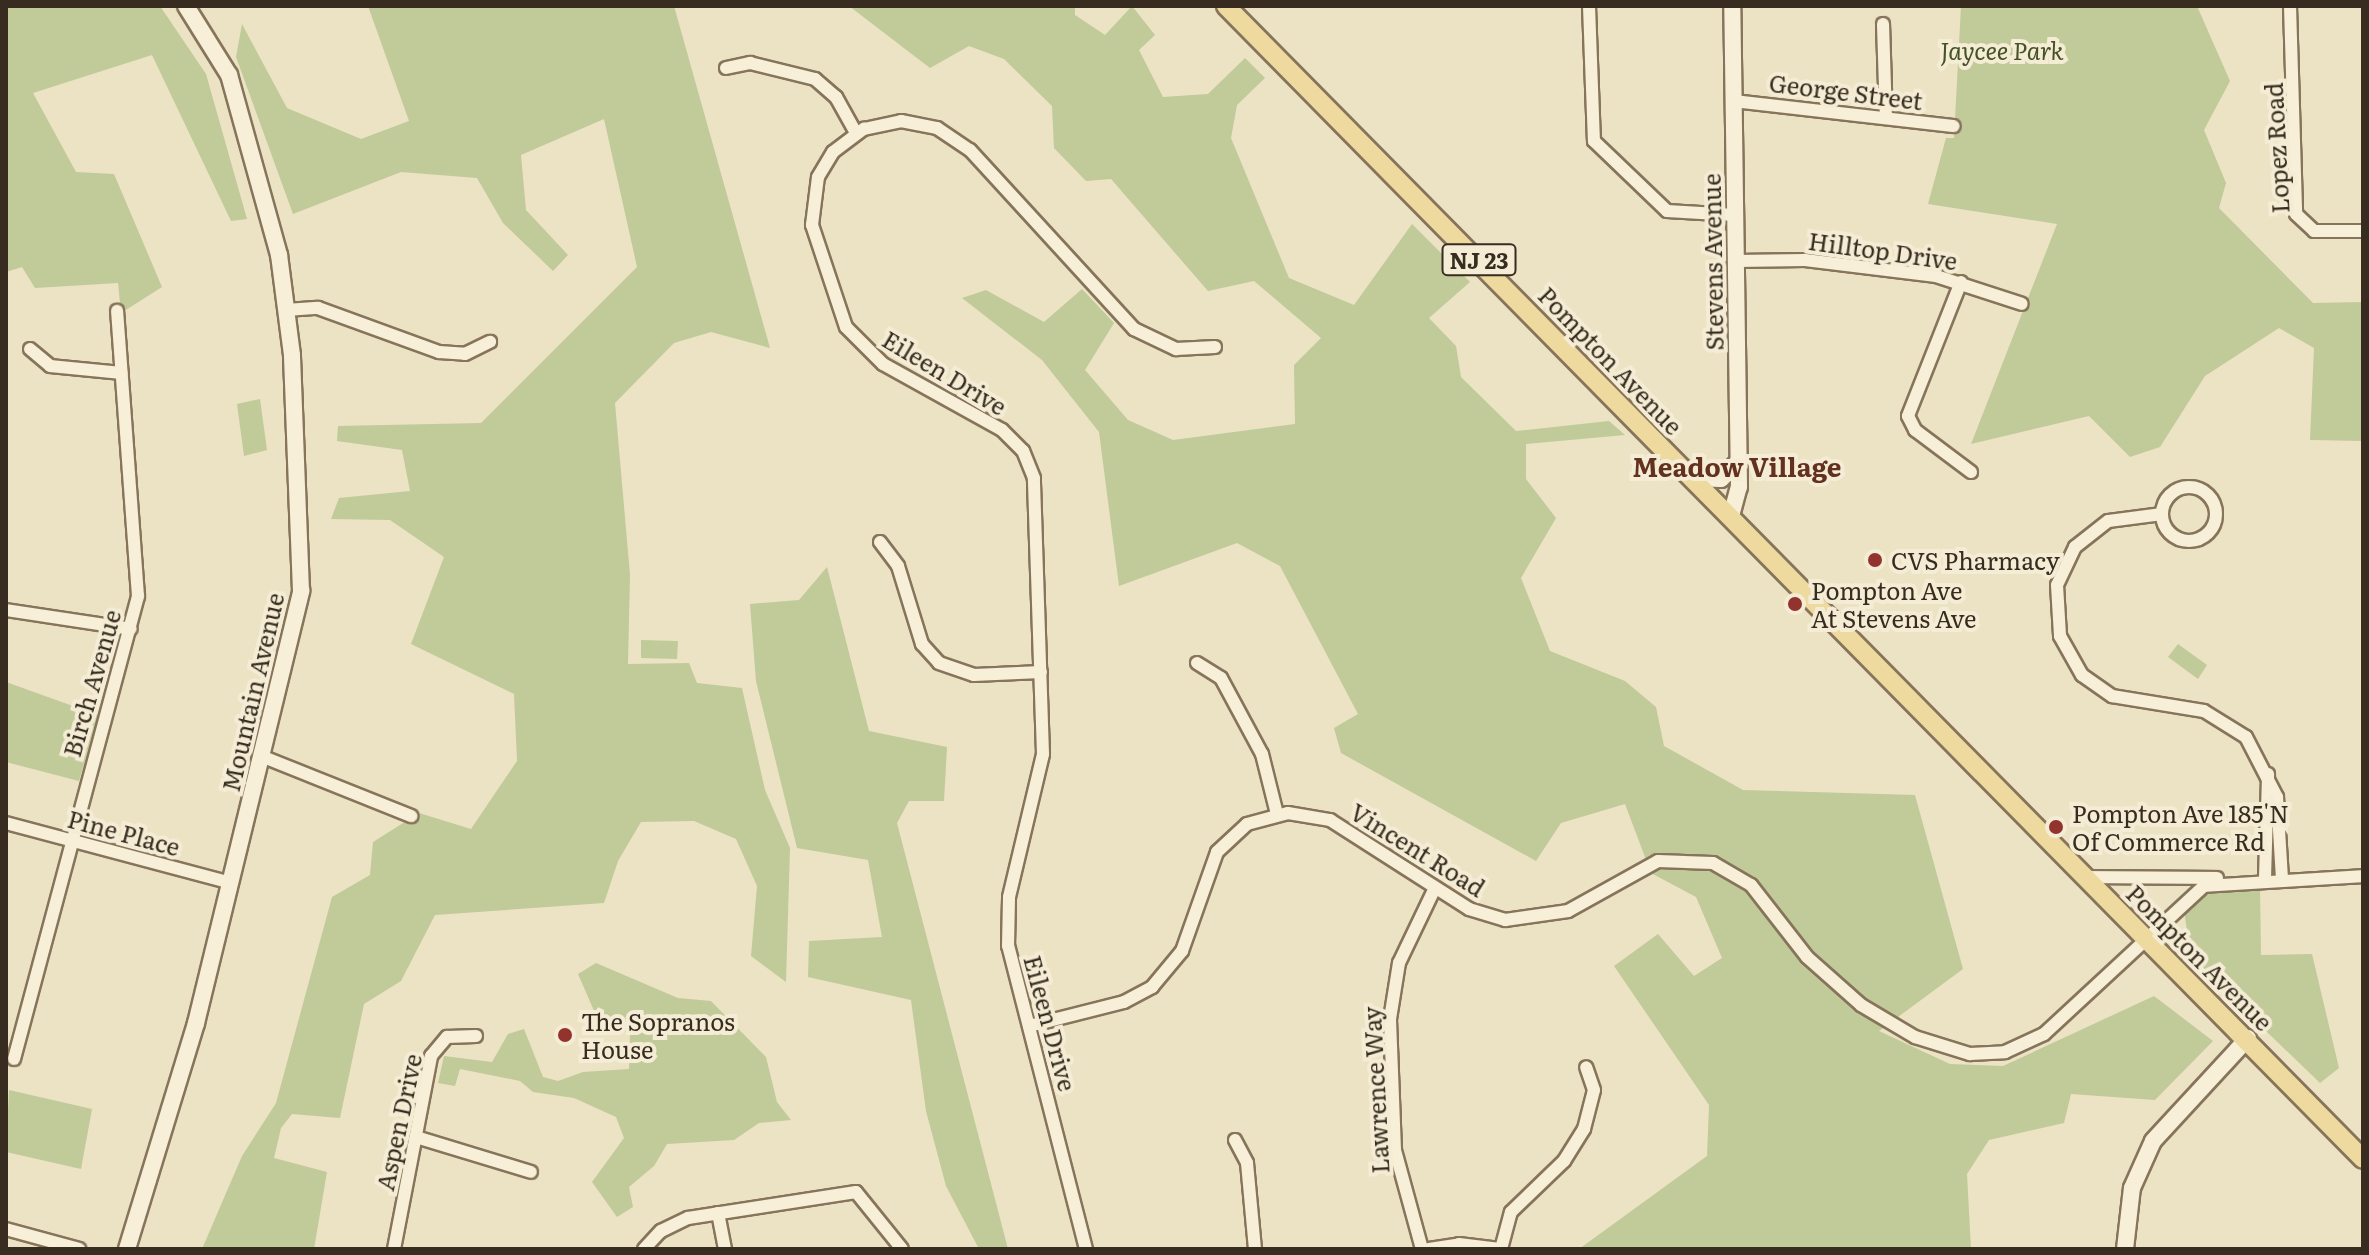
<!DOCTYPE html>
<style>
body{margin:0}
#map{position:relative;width:2369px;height:1255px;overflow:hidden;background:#ece2c4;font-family:Literata,serif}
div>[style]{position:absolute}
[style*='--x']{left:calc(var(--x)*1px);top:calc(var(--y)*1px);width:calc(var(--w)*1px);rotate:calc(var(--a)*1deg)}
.green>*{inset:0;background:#c1ca99}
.roads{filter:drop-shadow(2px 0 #86745b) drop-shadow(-2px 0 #86745b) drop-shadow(0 2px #86745b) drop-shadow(0 -2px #86745b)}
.street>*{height:12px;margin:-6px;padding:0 6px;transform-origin:6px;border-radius:6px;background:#f7efd7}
.street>.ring{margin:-6px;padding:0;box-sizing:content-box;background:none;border:12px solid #f7efd7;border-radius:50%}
.secondary>*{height:16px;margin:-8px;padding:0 8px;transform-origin:8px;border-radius:8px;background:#f7efd7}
.primary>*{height:18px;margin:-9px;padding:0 9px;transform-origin:9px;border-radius:9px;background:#eed99e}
.dots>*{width:22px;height:22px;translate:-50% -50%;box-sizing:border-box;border:4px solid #f4ecd4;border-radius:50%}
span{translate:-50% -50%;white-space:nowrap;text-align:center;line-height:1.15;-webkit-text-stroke:8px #f4ecd4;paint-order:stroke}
.shield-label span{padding:2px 6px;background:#f4ecd4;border:2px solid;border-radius:6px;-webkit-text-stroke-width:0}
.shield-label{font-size:22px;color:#372c1f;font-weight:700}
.park-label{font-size:24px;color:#455226;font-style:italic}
.street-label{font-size:24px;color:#372c1f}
.poi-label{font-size:24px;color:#372c1f}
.left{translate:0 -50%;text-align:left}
.neighbourhood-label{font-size:26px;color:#623120;font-weight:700}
.frame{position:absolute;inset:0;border:8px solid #372c1f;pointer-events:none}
</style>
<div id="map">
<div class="green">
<div style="clip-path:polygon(6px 6px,160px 6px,206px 74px,247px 219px,231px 221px,152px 55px,33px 93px,76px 172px,114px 174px,162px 287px,121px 313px,118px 283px,35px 288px,22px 267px,6px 272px)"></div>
<div style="clip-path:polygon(368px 6px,674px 6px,770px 348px,711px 332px,674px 343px,615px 403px,630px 575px,628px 664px,689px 663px,697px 683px,742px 688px,765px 790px,790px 848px,786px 982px,751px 956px,757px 886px,736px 839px,694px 821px,641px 822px,618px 861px,604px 903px,435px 915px,401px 981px,364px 1004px,340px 1118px,292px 1114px,281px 1128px,274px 1158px,327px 1172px,314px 1249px,202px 1249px,242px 1156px,276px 1103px,332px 897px,370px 875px,373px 842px,419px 813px,471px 829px,517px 761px,514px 694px,411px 644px,444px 557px,390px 520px,331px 519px,339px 498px,410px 491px,402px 450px,337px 441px,338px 426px,481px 423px,637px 267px,604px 119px,521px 155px,526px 210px,568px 255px,553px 271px,503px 223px,477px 178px,401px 172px,293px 214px,236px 57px,242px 24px,287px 108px,361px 139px,409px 121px)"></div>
<div style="clip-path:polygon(849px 6px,1075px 6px,1075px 15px,1105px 35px,1132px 6px,1155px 35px,1139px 50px,1163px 97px,1208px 94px,1245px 58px,1265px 78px,1237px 105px,1231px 138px,1289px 278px,1354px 305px,1412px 224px,1470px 282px,1429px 318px,1456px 346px,1461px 377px,1516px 431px,1609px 421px,1625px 435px,1526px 444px,1526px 479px,1556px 518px,1521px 578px,1550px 651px,1625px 681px,1656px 707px,1664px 746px,1743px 790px,1915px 795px,1963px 969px,1879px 1031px,1950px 1064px,2003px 1066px,2154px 996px,2213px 1041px,2155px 1100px,2071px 1094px,2064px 1123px,1989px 1140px,1967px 1174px,1971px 1249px,1579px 1249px,1707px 1156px,1709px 1105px,1614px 966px,1658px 934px,1694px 976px,1722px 958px,1696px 897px,1651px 873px,1625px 804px,1561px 823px,1536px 861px,1341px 753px,1334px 728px,1358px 714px,1280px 566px,1237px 543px,1119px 586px,1099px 432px,1042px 360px,962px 298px,986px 290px,1044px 322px,1082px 289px,1114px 323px,1085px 370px,1128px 420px,1173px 440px,1295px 424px,1294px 365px,1321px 338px,1254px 281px,1208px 291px,1111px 179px,1086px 181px,1054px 148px,1052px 106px,1004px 59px,969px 46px,930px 68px)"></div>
<div style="clip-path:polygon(1961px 6px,2197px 6px,2230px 81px,2204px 130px,2226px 183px,2219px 208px,2313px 303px,2363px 302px,2363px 441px,2310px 440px,2314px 348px,2279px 328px,2205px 376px,2160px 447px,2130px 457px,2089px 416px,1971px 444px,2057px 224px,1928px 204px,1946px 138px,1954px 138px)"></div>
<div style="clip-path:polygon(260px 399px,267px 450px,244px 456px,237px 404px)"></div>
<div style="clip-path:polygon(827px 567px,869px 731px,947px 747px,944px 801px,909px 801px,897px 823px,1008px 1249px,979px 1249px,946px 1186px,926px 1111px,911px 1000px,808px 977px,809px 941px,882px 937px,868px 860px,797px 848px,756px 681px,750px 604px,799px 600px)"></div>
<div style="clip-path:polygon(641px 640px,678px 641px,677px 659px,641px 658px)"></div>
<div style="clip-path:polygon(2178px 644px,2207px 665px,2198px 679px,2168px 657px)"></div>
<div style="clip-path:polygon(6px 682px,98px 715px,79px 781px,6px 762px)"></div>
<div style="clip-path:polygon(2260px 887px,2261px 955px,2312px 954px,2339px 1068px,2320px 1083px,2190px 958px,2184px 908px,2209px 894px)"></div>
<div style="clip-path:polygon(596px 963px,678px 998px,711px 1001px,766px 1057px,777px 1102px,791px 1120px,759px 1123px,734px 1140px,667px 1144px,654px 1166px,629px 1187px,633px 1207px,617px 1217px,592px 1182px,624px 1138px,616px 1117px,574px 1098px,533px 1092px,520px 1081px,460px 1069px,455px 1086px,438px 1083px,444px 1056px,492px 1062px,508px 1034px,524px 1029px,543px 1077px,558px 1081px,583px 1072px,629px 1069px,630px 1035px,595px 1013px,578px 974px)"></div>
<div style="clip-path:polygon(9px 1090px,92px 1109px,81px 1169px,6px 1152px)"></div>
</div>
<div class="roads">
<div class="street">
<div style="--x:1589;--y:6;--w:135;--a:87.9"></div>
<div style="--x:1594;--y:141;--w:101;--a:43.8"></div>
<div style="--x:1667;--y:211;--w:68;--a:3.4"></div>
<div style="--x:2290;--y:6;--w:208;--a:88.3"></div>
<div style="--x:2296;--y:214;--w:25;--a:43"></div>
<div style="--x:2314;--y:231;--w:49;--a:0"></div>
<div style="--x:1883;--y:24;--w:94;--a:88.2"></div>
<div style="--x:726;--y:68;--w:25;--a:-12"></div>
<div style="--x:750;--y:63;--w:67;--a:13.8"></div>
<div style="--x:815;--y:79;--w:28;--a:41"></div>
<div style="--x:836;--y:97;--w:41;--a:60.9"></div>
<div style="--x:1733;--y:101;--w:222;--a:6.5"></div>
<div style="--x:1736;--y:261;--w:69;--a:-0.8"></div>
<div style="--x:1805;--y:260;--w:132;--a:7"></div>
<div style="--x:1936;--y:276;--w:90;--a:18"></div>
<div style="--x:1961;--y:282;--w:144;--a:111.6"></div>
<div style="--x:1908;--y:416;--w:16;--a:63"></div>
<div style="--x:1915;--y:430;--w:70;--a:36.9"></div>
<div style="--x:286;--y:310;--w:32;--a:-4"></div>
<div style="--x:318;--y:308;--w:129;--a:20"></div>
<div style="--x:439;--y:352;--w:26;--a:4"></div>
<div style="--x:465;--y:354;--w:28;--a:-26"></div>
<div style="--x:30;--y:349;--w:26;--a:40"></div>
<div style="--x:50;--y:366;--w:72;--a:5.6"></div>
<div class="ring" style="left:2162px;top:487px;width:42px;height:42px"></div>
<div style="--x:2162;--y:514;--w:54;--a:172.6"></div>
<div style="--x:2108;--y:521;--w:42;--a:141.8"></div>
<div style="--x:2075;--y:547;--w:42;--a:115.3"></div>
<div style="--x:2057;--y:585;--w:51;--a:86.6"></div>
<div style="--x:2060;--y:636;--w:45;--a:60.6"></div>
<div style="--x:2082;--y:675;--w:37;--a:35"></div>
<div style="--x:2112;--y:696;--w:93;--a:9.3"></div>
<div style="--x:2204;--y:711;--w:49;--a:31.8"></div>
<div style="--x:2246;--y:737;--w:68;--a:62.7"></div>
<div style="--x:2277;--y:797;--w:81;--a:86.5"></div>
<div style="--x:880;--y:542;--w:30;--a:53"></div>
<div style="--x:898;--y:566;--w:82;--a:72.9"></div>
<div style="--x:922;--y:644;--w:25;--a:48"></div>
<div style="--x:939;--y:663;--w:37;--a:19"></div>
<div style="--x:974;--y:675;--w:67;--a:-2.6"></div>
<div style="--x:6;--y:610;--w:126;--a:8.6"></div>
<div style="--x:1197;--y:663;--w:28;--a:32"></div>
<div style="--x:1221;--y:678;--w:86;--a:61.7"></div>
<div style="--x:1262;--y:754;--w:62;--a:76"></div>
<div style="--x:261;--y:756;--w:162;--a:21.8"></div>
<div style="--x:6;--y:823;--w:233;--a:14.9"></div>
<div style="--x:2086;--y:877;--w:131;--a:0.4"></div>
<div style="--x:2265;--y:878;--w:104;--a:-88.3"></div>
<div style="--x:1029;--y:1026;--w:98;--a:-14.2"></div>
<div style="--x:1124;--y:1002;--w:32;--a:-28"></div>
<div style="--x:1152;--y:987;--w:47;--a:-50.2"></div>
<div style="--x:1182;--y:951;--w:105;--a:-70.5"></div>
<div style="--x:1217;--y:852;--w:41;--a:-43"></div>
<div style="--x:1247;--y:824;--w:42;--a:-15"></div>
<div style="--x:1288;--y:813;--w:43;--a:9.5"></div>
<div style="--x:1330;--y:820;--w:165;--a:32.6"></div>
<div style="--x:1469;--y:909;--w:38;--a:17"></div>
<div style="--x:1505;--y:920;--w:64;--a:-8.1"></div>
<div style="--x:1568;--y:911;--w:103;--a:-29.1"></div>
<div style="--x:1658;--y:861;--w:55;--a:2.1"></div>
<div style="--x:1713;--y:863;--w:44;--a:30.1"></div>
<div style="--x:1751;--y:885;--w:91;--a:52.1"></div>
<div style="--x:1807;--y:957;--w:72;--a:41.6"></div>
<div style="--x:1861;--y:1005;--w:63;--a:30.7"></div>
<div style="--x:1915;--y:1037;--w:58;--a:17.2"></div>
<div style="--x:1970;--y:1054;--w:35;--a:-3"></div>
<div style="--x:2005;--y:1052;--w:43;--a:-24.8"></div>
<div style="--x:2044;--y:1034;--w:218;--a:-42.8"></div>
<div style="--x:2204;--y:886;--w:159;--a:-3.6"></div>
<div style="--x:14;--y:1059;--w:479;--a:-75"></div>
<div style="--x:138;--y:596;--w:286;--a:-94.2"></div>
<div style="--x:416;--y:1137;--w:120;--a:16.9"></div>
<div style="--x:1235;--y:1140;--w:26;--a:62"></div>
<div style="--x:1247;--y:1163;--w:86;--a:84.7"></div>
<div style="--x:718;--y:1213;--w:37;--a:79"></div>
<div style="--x:6;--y:1229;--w:76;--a:15.3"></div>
<div style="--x:394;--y:1249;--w:197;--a:-79.1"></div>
<div style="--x:431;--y:1056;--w:25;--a:-50"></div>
<div style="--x:447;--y:1037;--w:29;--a:-2"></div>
<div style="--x:644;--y:1249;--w:25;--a:-47"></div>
<div style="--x:661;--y:1231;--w:30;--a:-26"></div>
<div style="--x:688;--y:1218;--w:170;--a:-8.8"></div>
<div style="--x:856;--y:1192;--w:73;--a:51.1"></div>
<div style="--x:1086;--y:1249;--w:313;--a:-104.4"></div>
<div style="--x:1008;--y:946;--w:49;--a:-88.8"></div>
<div style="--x:1009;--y:897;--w:147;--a:-76.6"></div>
<div style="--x:1043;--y:754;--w:276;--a:-91.9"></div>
<div style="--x:1034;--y:478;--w:29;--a:-112"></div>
<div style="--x:1023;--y:451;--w:30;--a:-135"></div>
<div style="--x:1002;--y:430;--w:136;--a:-151"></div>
<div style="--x:883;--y:364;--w:52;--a:-135"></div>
<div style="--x:846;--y:327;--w:108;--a:-108.4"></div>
<div style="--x:812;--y:225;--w:48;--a:-82.9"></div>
<div style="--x:818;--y:177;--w:29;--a:-59"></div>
<div style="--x:833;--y:152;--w:39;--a:-37"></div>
<div style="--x:864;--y:129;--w:38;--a:-12"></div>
<div style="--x:901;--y:121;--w:37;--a:11"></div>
<div style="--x:937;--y:128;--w:40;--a:34"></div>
<div style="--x:970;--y:150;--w:243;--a:47.5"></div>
<div style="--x:1134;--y:329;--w:47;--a:25.5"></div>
<div style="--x:1176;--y:349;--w:39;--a:-3"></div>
<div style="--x:1422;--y:1249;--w:103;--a:-105.3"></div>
<div style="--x:1395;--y:1150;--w:131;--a:-92.2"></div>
<div style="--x:1390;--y:1019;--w:57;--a:-80.9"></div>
<div style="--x:1399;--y:963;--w:83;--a:-64.4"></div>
<div style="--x:1429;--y:1249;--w:30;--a:-9"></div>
<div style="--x:1459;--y:1244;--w:41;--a:7"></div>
<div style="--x:1501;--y:1249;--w:38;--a:-75"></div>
<div style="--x:1511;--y:1212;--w:74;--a:-43.9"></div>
<div style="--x:1564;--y:1161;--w:38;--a:-58"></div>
<div style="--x:1584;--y:1129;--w:40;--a:-75.6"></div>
<div style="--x:1594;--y:1090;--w:24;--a:-109"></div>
</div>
<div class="secondary">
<div style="--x:1693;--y:478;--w:28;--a:2"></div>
<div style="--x:1721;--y:479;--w:25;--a:-45"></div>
<div style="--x:1731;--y:516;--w:30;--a:-75"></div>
<div style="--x:1739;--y:487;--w:481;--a:-90.8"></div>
<div style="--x:127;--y:1249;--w:236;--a:-73"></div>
<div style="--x:196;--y:1023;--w:445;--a:-76.3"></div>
<div style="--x:301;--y:591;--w:236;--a:-92.2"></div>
<div style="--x:292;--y:355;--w:101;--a:-97.4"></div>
<div style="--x:279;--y:255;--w:187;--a:-105.5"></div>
<div style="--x:229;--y:75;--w:81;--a:-121.9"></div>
<div style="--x:2125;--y:1249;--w:61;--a:-83.5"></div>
<div style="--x:2132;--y:1188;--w:51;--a:-65.9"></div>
<div style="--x:2153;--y:1141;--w:140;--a:-47.3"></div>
</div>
<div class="primary">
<div style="--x:1226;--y:6;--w:1619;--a:45.4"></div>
</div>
</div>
<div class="dots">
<div style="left:1875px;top:560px;background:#93332e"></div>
<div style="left:1795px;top:604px;background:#93332e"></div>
<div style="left:2056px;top:827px;background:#93332e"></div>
<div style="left:565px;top:1035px;background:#93332e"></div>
</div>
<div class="shield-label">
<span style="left:1479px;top:260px">NJ 23</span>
</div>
<div class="park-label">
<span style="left:2002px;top:50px">Jaycee Park</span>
</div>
<div class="street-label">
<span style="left:1846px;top:91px;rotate:7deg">George Street</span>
<span style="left:2276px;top:148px;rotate:-93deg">Lopez Road</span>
<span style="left:1883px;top:250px;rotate:8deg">Hilltop Drive</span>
<span style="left:1712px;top:262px;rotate:-91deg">Stevens Avenue</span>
<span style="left:1611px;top:360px;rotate:46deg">Pompton Avenue</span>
<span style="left:945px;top:372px;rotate:31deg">Eileen Drive</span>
<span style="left:91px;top:683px;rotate:-74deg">Birch Avenue</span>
<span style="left:252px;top:692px;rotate:-77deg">Mountain Avenue</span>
<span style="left:124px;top:832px;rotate:15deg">Pine Place</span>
<span style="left:1418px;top:849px;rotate:32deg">Vincent Road</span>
<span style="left:2200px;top:957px;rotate:45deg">Pompton Avenue</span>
<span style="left:1051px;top:1023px;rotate:75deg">Eileen Drive</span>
<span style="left:1375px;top:1090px;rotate:-93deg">Lawrence Way</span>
<span style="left:398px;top:1122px;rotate:-78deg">Aspen Drive</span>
</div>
<div class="poi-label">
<span class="left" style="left:1891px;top:560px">CVS Pharmacy</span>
<span class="left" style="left:1811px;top:604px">Pompton Ave<br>At Stevens Ave</span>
<span class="left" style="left:2072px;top:827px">Pompton Ave 185'N<br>Of Commerce Rd</span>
<span class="left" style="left:581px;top:1035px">The Sopranos<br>House</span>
</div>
<div class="neighbourhood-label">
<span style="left:1737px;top:466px">Meadow Village</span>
</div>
<div class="frame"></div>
</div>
